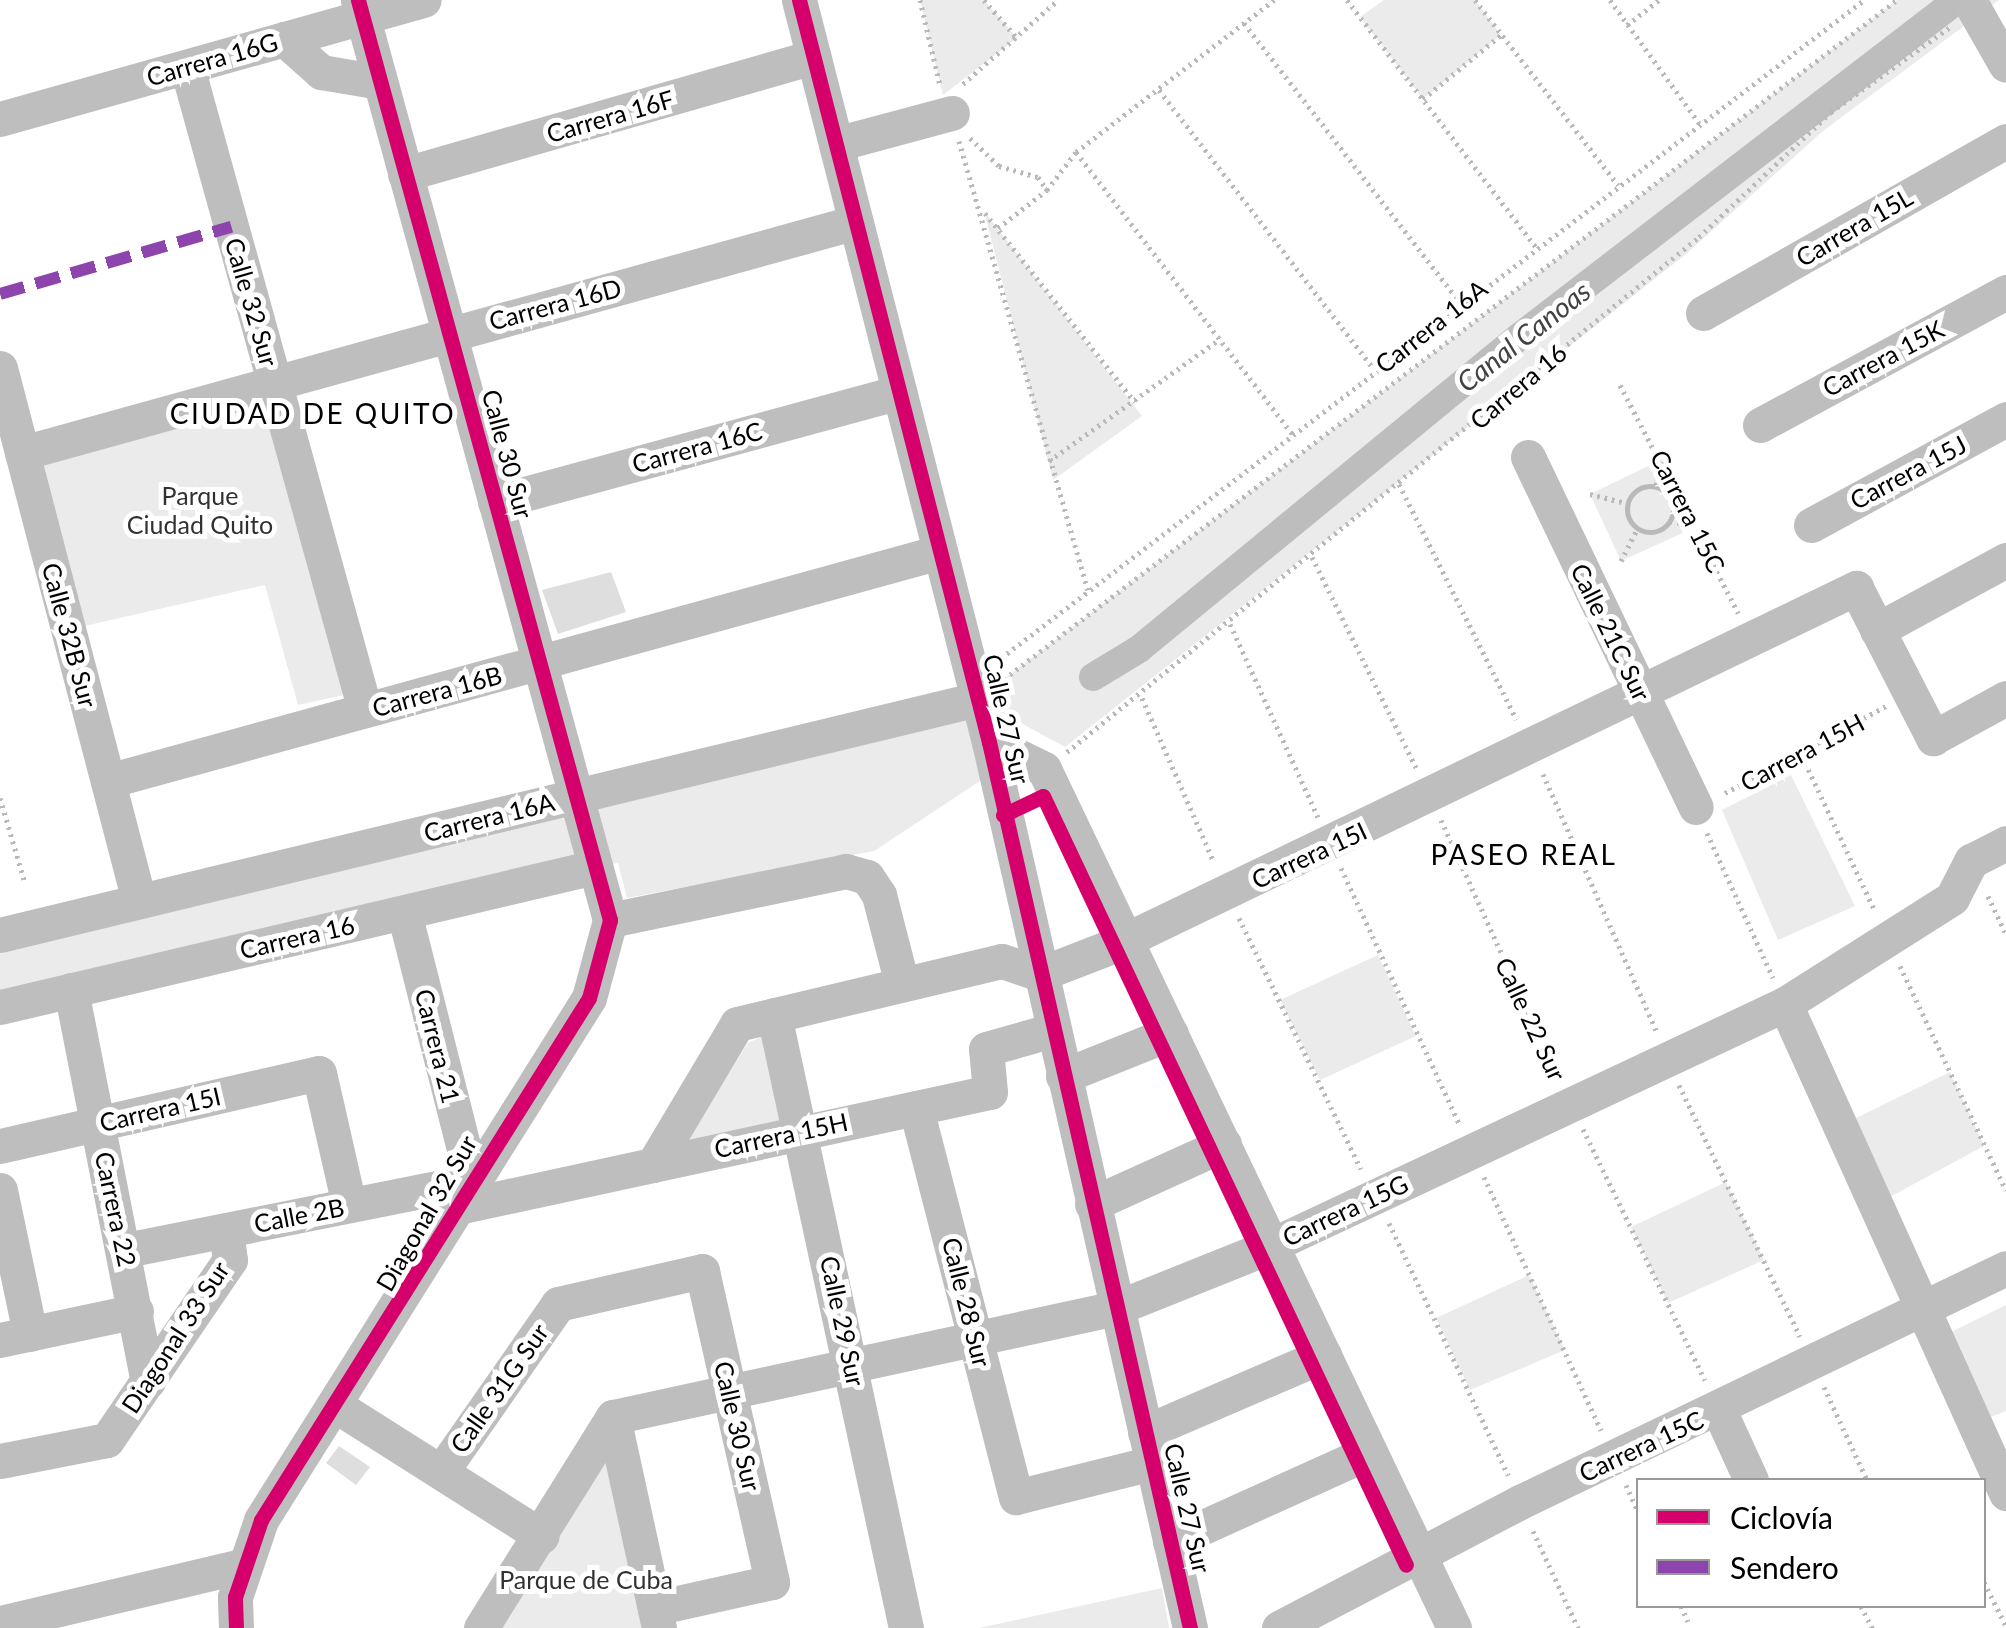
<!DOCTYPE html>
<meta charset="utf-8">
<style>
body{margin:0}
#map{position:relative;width:2006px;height:1628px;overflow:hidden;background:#fff;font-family:Lato,sans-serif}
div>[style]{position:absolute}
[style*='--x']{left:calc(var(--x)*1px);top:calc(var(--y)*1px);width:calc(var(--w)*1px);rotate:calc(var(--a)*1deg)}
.green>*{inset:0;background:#ebebeb}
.canal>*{height:28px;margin:-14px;padding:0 14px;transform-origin:14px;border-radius:14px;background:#bdbdbd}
.building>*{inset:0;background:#dedede}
.path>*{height:5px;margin-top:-2.5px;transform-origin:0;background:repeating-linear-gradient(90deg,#b9b9b9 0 2.5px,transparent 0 7.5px)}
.path>.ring{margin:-2.5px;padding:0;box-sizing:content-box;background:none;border:5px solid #b9b9b9;border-radius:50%}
.minor>*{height:35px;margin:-17.5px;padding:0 17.5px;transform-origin:17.5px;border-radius:17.5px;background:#bebebe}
.quiet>*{height:12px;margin-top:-6px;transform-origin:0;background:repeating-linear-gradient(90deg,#8e44ad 0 25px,transparent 0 37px)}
.cycleway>*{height:15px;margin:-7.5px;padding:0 7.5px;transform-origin:7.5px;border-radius:7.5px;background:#d6006c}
span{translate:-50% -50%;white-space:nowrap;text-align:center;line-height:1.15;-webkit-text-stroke:10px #fff;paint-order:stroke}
.street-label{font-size:25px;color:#000}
.park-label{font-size:25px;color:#313131}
.water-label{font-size:28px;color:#424242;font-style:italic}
.neighbourhood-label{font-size:28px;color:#000;letter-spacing:2.5px}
.legend{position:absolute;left:1636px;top:1478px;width:350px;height:130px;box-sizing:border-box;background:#fff;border:2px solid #999;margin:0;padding:12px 18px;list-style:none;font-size:30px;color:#000}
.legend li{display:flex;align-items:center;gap:20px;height:50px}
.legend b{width:50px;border:2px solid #999}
</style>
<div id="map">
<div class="green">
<div style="clip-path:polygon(920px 0,984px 0,1017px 38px,943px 95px)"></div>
<div style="clip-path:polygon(1384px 0,1475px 0,1501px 35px,1423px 99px,1360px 17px)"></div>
<div style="clip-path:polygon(1897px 0,1999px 0,1823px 131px,1686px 254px,1065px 747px,978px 700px,992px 773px,874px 851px,627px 898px,618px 863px,595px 867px,0 1007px,0 943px,978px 699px)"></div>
<div style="clip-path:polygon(984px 211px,1142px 416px,1053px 480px)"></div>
<div style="clip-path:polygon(269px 403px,344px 695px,298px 705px,265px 585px,80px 627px,43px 461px)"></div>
<div style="clip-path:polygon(1663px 459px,1698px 526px,1621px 561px,1590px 494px)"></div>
<div style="clip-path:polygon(1791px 775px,1855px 906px,1778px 940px,1722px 810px)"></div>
<div style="clip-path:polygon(1378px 955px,1416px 1036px,1320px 1080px,1280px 1000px)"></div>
<div style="clip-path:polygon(767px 1034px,784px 1120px,682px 1147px,748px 1043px)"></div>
<div style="clip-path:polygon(1950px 1072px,1984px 1146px,1875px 1205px,1840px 1126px)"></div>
<div style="clip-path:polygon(1726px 1182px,1764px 1260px,1668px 1303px,1631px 1227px)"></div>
<div style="clip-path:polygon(1529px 1275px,1565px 1350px,1470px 1390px,1436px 1318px)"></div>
<div style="clip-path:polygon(2006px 1305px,2006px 1411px,1983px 1420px,1943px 1336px)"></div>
<div style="clip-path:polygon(611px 1449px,647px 1628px,494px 1628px)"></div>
<div style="clip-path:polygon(1162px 1588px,1169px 1628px,979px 1628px)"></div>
</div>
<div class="canal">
<div style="--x:1093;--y:677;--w:54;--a:-31.3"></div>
<div style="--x:1139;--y:649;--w:492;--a:-39.4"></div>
<div style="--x:1519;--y:337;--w:553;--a:-37.57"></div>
</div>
<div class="building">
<div style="clip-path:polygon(611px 572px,626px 612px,558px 634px,542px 590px)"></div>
<div style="clip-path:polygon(339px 1446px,370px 1467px,356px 1485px,326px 1463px)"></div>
</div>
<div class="path">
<div style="--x:920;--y:0;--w:87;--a:76.8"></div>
<div style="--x:984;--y:0;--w:50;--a:49"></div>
<div style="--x:1347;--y:0;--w:311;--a:52.6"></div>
<div style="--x:1475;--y:0;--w:234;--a:52.3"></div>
<div style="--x:1610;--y:0;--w:152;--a:54.1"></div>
<div style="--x:1244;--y:23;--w:351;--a:52.3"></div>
<div style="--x:1627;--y:25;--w:41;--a:-38"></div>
<div style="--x:963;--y:84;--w:127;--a:-41.5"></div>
<div style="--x:1159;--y:90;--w:352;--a:52.4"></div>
<div style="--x:1423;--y:99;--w:101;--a:-39.4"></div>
<div style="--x:970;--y:138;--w:40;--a:44"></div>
<div style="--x:999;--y:166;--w:41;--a:15.8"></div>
<div style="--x:1038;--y:177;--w:16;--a:55"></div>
<div style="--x:959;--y:141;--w:467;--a:74"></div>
<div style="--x:1076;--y:152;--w:357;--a:52.5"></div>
<div style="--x:985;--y:213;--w:241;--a:51.6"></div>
<div style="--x:998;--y:228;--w:62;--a:-37.8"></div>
<div style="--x:1047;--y:190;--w:48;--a:-52.7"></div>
<div style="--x:1076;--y:152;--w:250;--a:-37.5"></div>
<div style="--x:1620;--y:385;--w:257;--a:62.6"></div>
<div style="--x:1049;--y:461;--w:210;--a:-35.5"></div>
<div style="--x:1399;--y:484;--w:263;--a:63.5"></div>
<div style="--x:1656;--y:485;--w:24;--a:-73"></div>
<div class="ring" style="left:1627px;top:486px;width:41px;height:41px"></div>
<div style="--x:1590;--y:494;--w:37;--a:14"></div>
<div style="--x:1670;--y:521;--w:27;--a:10"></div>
<div style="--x:1312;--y:557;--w:237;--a:63.7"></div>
<div style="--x:1621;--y:561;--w:36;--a:-63"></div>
<div style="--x:1230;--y:624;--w:212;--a:65.5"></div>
<div style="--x:1001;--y:658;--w:1085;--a:-37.32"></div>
<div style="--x:1004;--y:679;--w:1122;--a:-37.25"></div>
<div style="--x:1142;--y:698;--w:179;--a:66.3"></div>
<div style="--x:1067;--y:752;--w:815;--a:-39.18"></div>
<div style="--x:1699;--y:237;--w:182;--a:-43.4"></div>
<div style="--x:1831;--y:112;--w:146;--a:-35.5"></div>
<div style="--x:1802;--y:756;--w:171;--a:64.8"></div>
<div style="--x:1543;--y:774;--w:283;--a:66.2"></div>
<div style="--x:1725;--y:793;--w:183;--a:-28.4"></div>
<div style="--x:0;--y:798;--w:89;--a:73.6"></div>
<div style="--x:1441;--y:820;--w:283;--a:65.6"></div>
<div style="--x:1707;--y:833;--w:159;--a:65.5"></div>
<div style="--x:1341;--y:868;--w:284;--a:65.2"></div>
<div style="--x:1988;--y:896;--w:42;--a:64.7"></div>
<div style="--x:1239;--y:918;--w:279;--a:64.1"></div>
<div style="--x:1900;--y:966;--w:248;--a:64.7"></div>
<div style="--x:1679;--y:1085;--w:279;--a:64.3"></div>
<div style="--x:1583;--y:1129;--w:279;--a:64.1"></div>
<div style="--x:1484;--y:1177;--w:279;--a:65.2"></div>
<div style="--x:1389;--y:1223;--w:279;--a:64.7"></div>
<div style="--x:1824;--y:1387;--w:102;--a:65.2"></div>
<div style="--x:1626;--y:1485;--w:30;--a:66"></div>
<div style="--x:1533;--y:1531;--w:107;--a:65.1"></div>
<div style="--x:1984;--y:1582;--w:49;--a:63.4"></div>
<div style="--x:1681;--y:1606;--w:17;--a:66"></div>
<div style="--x:1861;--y:1606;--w:25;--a:63"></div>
</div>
<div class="minor">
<div style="--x:799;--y:0;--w:766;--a:75.64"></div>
<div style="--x:989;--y:742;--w:909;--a:77.22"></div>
<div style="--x:1974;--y:9;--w:64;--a:60.3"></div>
<div style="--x:284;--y:39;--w:50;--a:41.7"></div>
<div style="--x:321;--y:72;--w:60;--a:9.6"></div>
<div style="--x:187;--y:67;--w:667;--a:74.53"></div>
<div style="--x:0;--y:119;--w:440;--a:-15.7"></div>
<div style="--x:836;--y:144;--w:120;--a:-15"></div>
<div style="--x:405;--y:174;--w:425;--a:-16"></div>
<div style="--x:1703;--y:313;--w:348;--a:-29.6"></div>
<div style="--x:0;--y:368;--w:551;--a:75.38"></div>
<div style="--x:1760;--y:425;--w:280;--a:-28.4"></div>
<div style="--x:22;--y:453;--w:865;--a:-15.48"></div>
<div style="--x:1528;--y:457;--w:388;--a:64.4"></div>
<div style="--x:495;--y:502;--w:419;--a:-15.2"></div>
<div style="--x:1811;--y:525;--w:222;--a:-28.5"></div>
<div style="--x:1877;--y:630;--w:147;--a:-28.5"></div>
<div style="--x:989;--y:742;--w:61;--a:26.1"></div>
<div style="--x:1044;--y:769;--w:952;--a:64.48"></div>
<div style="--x:108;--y:781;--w:863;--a:-15.39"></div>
<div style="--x:610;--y:920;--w:241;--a:-11.7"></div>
<div style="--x:846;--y:871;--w:22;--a:16"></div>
<div style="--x:867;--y:877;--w:22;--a:56"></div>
<div style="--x:879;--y:895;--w:92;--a:75.5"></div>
<div style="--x:0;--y:935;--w:1006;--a:-13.57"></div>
<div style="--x:71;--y:990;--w:399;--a:78.9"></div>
<div style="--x:1785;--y:1004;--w:537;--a:65.68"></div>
<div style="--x:0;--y:1007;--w:611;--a:-13.24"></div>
<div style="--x:774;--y:1015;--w:627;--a:77.85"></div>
<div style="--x:1063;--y:1076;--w:116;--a:-21.7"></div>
<div style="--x:916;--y:1108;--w:402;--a:75.6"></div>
<div style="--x:1016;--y:1497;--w:140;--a:-14"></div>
<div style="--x:0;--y:1146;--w:327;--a:-12.9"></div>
<div style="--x:319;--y:1073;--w:135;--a:77.2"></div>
<div style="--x:653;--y:1165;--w:164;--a:-59.2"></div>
<div style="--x:737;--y:1024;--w:272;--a:-13.4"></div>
<div style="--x:1002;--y:961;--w:40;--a:18.9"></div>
<div style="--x:1040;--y:974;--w:80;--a:-21.1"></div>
<div style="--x:1115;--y:945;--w:823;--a:-25.72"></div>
<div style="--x:1856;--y:588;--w:169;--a:62.8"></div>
<div style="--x:1933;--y:738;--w:83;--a:-28.7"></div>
<div style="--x:0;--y:1190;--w:147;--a:78.2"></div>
<div style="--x:1092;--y:1204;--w:145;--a:-24.4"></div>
<div style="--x:463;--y:1206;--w:539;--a:-12.21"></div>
<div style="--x:990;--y:1092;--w:43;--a:-95.3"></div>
<div style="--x:986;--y:1049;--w:70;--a:-15.8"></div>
<div style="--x:126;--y:1250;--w:353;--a:-11.3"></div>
<div style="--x:472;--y:1181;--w:277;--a:-104.2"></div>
<div style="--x:0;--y:1340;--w:139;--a:-12"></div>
<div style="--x:338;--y:1407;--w:241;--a:32.4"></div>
<div style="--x:1719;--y:1410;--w:77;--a:65.4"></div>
<div style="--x:613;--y:1417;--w:515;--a:-12.23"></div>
<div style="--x:1116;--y:1308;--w:156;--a:-21.8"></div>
<div style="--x:1261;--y:1250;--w:579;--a:-25.15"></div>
<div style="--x:1785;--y:1004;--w:198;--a:-32.4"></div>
<div style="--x:1952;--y:898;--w:42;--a:-62.8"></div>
<div style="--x:1971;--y:861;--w:39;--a:-27"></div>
<div style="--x:613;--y:1417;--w:216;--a:77.7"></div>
<div style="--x:1145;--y:1432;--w:195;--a:-23.3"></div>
<div style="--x:0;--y:1461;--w:109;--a:-11.1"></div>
<div style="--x:107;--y:1440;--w:218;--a:-55.7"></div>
<div style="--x:230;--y:1260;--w:30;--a:-98"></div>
<div style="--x:441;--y:1472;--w:205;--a:-55.1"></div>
<div style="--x:558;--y:1304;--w:148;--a:-12.9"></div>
<div style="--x:702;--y:1271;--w:319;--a:77.3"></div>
<div style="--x:772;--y:1582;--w:120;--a:167.5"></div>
<div style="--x:1170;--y:1542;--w:218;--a:-24.3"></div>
<div style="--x:0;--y:1623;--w:249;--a:-13.3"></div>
<div style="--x:236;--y:1628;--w:31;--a:-92"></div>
<div style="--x:235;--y:1597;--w:81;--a:-71.3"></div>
<div style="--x:261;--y:1520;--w:616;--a:-57.86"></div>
<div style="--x:589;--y:998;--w:81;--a:-74.9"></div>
<div style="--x:610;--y:920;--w:954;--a:-105.32"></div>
<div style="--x:481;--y:1628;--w:249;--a:-58"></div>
<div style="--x:1279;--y:1628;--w:272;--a:-27.6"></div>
<div style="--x:1520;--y:1502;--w:539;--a:-25.71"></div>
</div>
<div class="quiet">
<div style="--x:0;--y:294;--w:241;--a:-16.2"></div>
</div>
<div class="cycleway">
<div style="--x:799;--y:0;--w:766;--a:75.64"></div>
<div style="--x:989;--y:742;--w:909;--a:77.22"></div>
<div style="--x:1003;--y:815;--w:44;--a:-25.4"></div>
<div style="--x:1043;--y:796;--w:850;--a:64.73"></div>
<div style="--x:236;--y:1628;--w:31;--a:-92"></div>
<div style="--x:235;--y:1597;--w:81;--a:-71.3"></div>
<div style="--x:261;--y:1520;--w:616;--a:-57.86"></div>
<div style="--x:589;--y:998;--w:81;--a:-74.9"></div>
<div style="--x:610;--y:920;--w:954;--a:-105.32"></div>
</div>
<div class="street-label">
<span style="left:212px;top:59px;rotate:-16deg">Carrera 16G</span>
<span style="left:610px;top:116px;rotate:-16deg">Carrera 16F</span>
<span style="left:1854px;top:227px;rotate:-30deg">Carrera 15L</span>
<span style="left:252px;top:302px;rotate:74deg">Calle 32 Sur</span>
<span style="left:555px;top:304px;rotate:-15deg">Carrera 16D</span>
<span style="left:1431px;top:326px;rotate:-38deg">Carrera 16A</span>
<span style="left:1883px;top:358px;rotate:-28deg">Carrera 15K</span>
<span style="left:1518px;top:386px;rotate:-40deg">Carrera 16</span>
<span style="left:697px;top:447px;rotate:-15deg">Carrera 16C</span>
<span style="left:508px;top:454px;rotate:75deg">Calle 30 Sur</span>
<span style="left:1908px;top:472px;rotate:-28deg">Carrera 15J</span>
<span style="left:1688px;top:511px;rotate:63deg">Carrera 15C</span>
<span style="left:1611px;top:632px;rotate:64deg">Calle 21C Sur</span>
<span style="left:70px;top:635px;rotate:75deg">Calle 32B Sur</span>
<span style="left:437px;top:691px;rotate:-15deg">Carrera 16B</span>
<span style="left:1007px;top:719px;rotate:77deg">Calle 27 Sur</span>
<span style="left:1802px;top:752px;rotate:-28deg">Carrera 15H</span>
<span style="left:489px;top:817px;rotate:-14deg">Carrera 16A</span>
<span style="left:1309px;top:855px;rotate:-25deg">Carrera 15I</span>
<span style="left:297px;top:937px;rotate:-13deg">Carrera 16</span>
<span style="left:1531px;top:1019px;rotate:65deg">Calle 22 Sur</span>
<span style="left:438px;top:1046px;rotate:76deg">Carrera 21</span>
<span style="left:160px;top:1109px;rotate:-13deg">Carrera 15I</span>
<span style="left:781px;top:1135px;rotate:-12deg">Carrera 15H</span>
<span style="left:116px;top:1209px;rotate:78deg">Carrera 22</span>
<span style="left:1345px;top:1210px;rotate:-25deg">Carrera 15G</span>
<span style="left:426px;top:1213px;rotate:-60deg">Diagonal 32 Sur</span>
<span style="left:299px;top:1215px;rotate:-11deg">Calle 2B</span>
<span style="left:967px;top:1302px;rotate:76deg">Calle 28 Sur</span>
<span style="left:843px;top:1321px;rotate:78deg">Calle 29 Sur</span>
<span style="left:175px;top:1337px;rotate:-57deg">Diagonal 33 Sur</span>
<span style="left:499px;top:1388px;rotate:-55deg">Calle 31G Sur</span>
<span style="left:738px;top:1426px;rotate:77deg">Calle 30 Sur</span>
<span style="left:1641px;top:1446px;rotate:-25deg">Carrera 15C</span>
<span style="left:1188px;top:1508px;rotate:77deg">Calle 27 Sur</span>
</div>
<div class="park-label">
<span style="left:200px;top:510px">Parque<br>Ciudad Quito</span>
<span style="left:586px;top:1579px">Parque de Cuba</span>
</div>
<div class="water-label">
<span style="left:1523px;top:336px;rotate:-38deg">Canal Canoas</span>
</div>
<div class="neighbourhood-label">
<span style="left:313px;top:413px">CIUDAD DE QUITO</span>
<span style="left:1524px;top:854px">PASEO REAL</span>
</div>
<ul class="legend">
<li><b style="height:12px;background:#d6006c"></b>Ciclovía</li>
<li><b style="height:12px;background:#8e44ad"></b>Sendero</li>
</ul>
</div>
